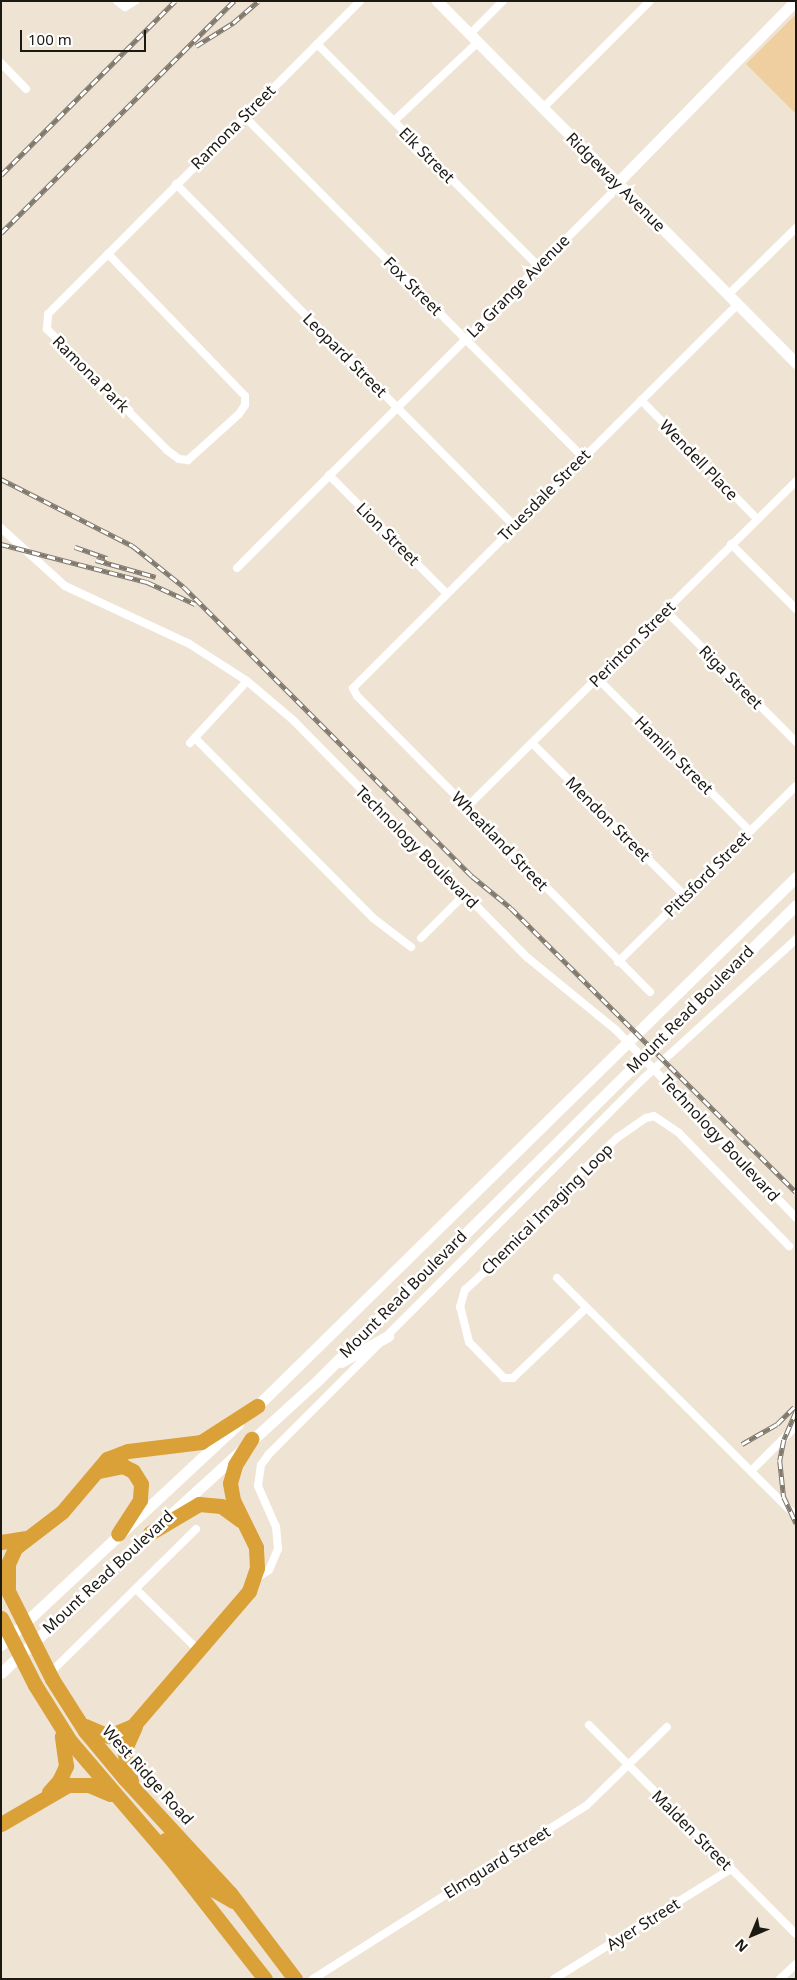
<!DOCTYPE html>
<style>
body{margin:0}
#map{position:relative;width:797px;height:1980px;overflow:hidden;background:#efe4d4;font-family:"Noto Sans",sans-serif}
div>[style]{position:absolute}
[style*='--x']{left:calc(var(--x)*1px);top:calc(var(--y)*1px);width:calc(var(--w)*1px);rotate:calc(var(--a)*1deg)}
.green>*{inset:0;background:#efcf9f}
.street>*{height:8px;margin:-4px;padding:0 4px;transform-origin:4px;border-radius:4px;background:#fff}
.secondary>*{height:11px;margin:-5.5px;padding:0 5.5px;transform-origin:5.5px;border-radius:5.5px;background:#fff}
.highway>*{height:15px;margin:-7.5px;padding:0 7.5px;transform-origin:7.5px;border-radius:7.5px;background:#daa138}
.rail>*{height:4.5px;margin-top:-2.25px;transform-origin:0;background:repeating-linear-gradient(90deg,#fff 0 8px,#7f786d 0 16px);box-sizing:border-box;border-block:1px solid #7f786d}
span{translate:-50% -50%;white-space:nowrap;text-align:center;line-height:1.15;-webkit-text-stroke:5px #fff;paint-order:stroke}
.street-label{font-size:16px;color:#1c1812}
.frame{position:absolute;inset:0;border:2px solid #1c1812;pointer-events:none}
.north{position:absolute;left:727px;top:1910px;width:50px;height:50px;-webkit-text-stroke:4px #fff;paint-order:stroke;rotate:225deg;font-size:14px;font-weight:700;line-height:20px;text-align:center;color:#1c1812}
.north::after{content:'';display:block;margin:auto;width:18px;height:22px;background:#1c1812;clip-path:polygon(50% 0,100% 100%,50% 72%,0 100%)}
.scale{position:absolute;left:20px;top:30px;width:126px;height:22px;box-sizing:border-box;border:2px solid #1c1812;border-top:0;padding-left:6px;font-size:15px;line-height:18px;white-space:nowrap;color:#1c1812;-webkit-text-stroke:4px #fff;paint-order:stroke}
</style>
<div id="map">
<div class="green">
<div style="clip-path:polygon(796px 14px,796px 114px,746px 64px)"></div>
</div>
<div class="street">
<div style="--x:117;--y:1;--w:10;--a:37"></div>
<div style="--x:125;--y:7;--w:12;--a:-31"></div>
<div style="--x:470;--y:34;--w:47;--a:-45"></div>
<div style="--x:317;--y:44;--w:313;--a:45.1"></div>
<div style="--x:1;--y:63;--w:36;--a:46"></div>
<div style="--x:543;--y:108;--w:151;--a:-45"></div>
<div style="--x:244;--y:116;--w:481;--a:45.2"></div>
<div style="--x:394;--y:121;--w:115;--a:-43.2"></div>
<div style="--x:176;--y:184;--w:480;--a:45.3"></div>
<div style="--x:108;--y:254;--w:197;--a:46"></div>
<div style="--x:245;--y:396;--w:9;--a:90"></div>
<div style="--x:245;--y:405;--w:11;--a:124"></div>
<div style="--x:239;--y:414;--w:69;--a:138"></div>
<div style="--x:188;--y:460;--w:9;--a:-174"></div>
<div style="--x:179;--y:459;--w:14;--a:-144"></div>
<div style="--x:168;--y:451;--w:172;--a:-134.8"></div>
<div style="--x:47;--y:329;--w:15;--a:-86"></div>
<div style="--x:48;--y:314;--w:85;--a:-45"></div>
<div style="--x:108;--y:254;--w:357;--a:-45.1"></div>
<div style="--x:728;--y:295;--w:95;--a:-44.6"></div>
<div style="--x:641;--y:400;--w:166;--a:45.7"></div>
<div style="--x:329;--y:475;--w:166;--a:45.2"></div>
<div style="--x:1;--y:528;--w:86;--a:42.2"></div>
<div style="--x:65;--y:586;--w:136;--a:24.9"></div>
<div style="--x:188;--y:643;--w:70;--a:32.8"></div>
<div style="--x:247;--y:681;--w:60;--a:40.3"></div>
<div style="--x:293;--y:720;--w:334;--a:45.4"></div>
<div style="--x:528;--y:958;--w:114;--a:39.3"></div>
<div style="--x:616;--y:1030;--w:260;--a:46.2"></div>
<div style="--x:731;--y:544;--w:92;--a:45"></div>
<div style="--x:237;--y:568;--w:529;--a:-45"></div>
<div style="--x:611;--y:194;--w:13;--a:-61"></div>
<div style="--x:666;--y:611;--w:185;--a:45.2"></div>
<div style="--x:597;--y:678;--w:216;--a:45"></div>
<div style="--x:195;--y:738;--w:253;--a:45.3"></div>
<div style="--x:373;--y:918;--w:48;--a:37.3"></div>
<div style="--x:190;--y:743;--w:84;--a:-47.4"></div>
<div style="--x:532;--y:743;--w:215;--a:45"></div>
<div style="--x:467;--y:807;--w:463;--a:-44.7"></div>
<div style="--x:421;--y:938;--w:61;--a:-45"></div>
<div style="--x:618;--y:962;--w:250;--a:-44.7"></div>
<div style="--x:650;--y:992;--w:416;--a:-134.7"></div>
<div style="--x:357;--y:696;--w:9;--a:-117"></div>
<div style="--x:353;--y:688;--w:544;--a:-44.93"></div>
<div style="--x:557;--y:1278;--w:337;--a:44.9"></div>
<div style="--x:586;--y:1308;--w:101;--a:136.2"></div>
<div style="--x:513;--y:1378;--w:9;--a:180"></div>
<div style="--x:504;--y:1378;--w:50;--a:-134.2"></div>
<div style="--x:469;--y:1342;--w:36;--a:-104"></div>
<div style="--x:460;--y:1307;--w:18;--a:-74"></div>
<div style="--x:465;--y:1290;--w:90;--a:-42.7"></div>
<div style="--x:531;--y:1229;--w:69;--a:-49.1"></div>
<div style="--x:576;--y:1177;--w:57;--a:-43.6"></div>
<div style="--x:617;--y:1138;--w:35;--a:-35"></div>
<div style="--x:646;--y:1118;--w:8;--a:-14"></div>
<div style="--x:654;--y:1116;--w:30;--a:34"></div>
<div style="--x:679;--y:1133;--w:158;--a:45.8"></div>
<div style="--x:751;--y:1471;--w:64;--a:-45"></div>
<div style="--x:254;--y:1580;--w:18;--a:-34"></div>
<div style="--x:269;--y:1570;--w:23;--a:-67"></div>
<div style="--x:278;--y:1549;--w:22;--a:-95"></div>
<div style="--x:276;--y:1527;--w:45;--a:-113.7"></div>
<div style="--x:258;--y:1486;--w:21;--a:-82"></div>
<div style="--x:261;--y:1465;--w:14;--a:-54"></div>
<div style="--x:269;--y:1454;--w:531;--a:-45.08"></div>
<div style="--x:644;--y:1078;--w:206;--a:-42.4"></div>
<div style="--x:137;--y:1590;--w:87;--a:44.5"></div>
<div style="--x:50;--y:1673;--w:205;--a:-44.6"></div>
<div style="--x:589;--y:1725;--w:294;--a:45.3"></div>
<div style="--x:313;--y:1979;--w:323;--a:-32.4"></div>
<div style="--x:586;--y:1806;--w:113;--a:-44.3"></div>
<div style="--x:554;--y:1979;--w:208;--a:-31.9"></div>
<div style="--x:780;--y:1979;--w:22;--a:-43"></div>
</div>
<div class="secondary">
<div style="--x:437;--y:1;--w:510;--a:45.24"></div>
<div style="--x:617;--y:183;--w:255;--a:-45.6"></div>
<div style="--x:341;--y:1362;--w:54;--a:-29"></div>
<div style="--x:251;--y:1412;--w:764;--a:-44.47"></div>
<div style="--x:167;--y:1518;--w:202;--a:-42.4"></div>
<div style="--x:316;--y:1382;--w:677;--a:-44.82"></div>
<div style="--x:1;--y:1645;--w:324;--a:-43"></div>
<div style="--x:1;--y:1673;--w:211;--a:-43.1"></div>
</div>
<div class="highway">
<div style="--x:99;--y:1471;--w:25;--a:-12"></div>
<div style="--x:123;--y:1466;--w:11;--a:27"></div>
<div style="--x:133;--y:1471;--w:15;--a:58"></div>
<div style="--x:141;--y:1484;--w:16;--a:94"></div>
<div style="--x:140;--y:1500;--w:40;--a:122.9"></div>
<div style="--x:150;--y:1533;--w:57;--a:-30.6"></div>
<div style="--x:199;--y:1504;--w:22;--a:5"></div>
<div style="--x:221;--y:1506;--w:24;--a:36"></div>
<div style="--x:1;--y:1542;--w:24;--a:-9"></div>
<div style="--x:1;--y:1577;--w:114;--a:63.4"></div>
<div style="--x:52;--y:1679;--w:62;--a:57.6"></div>
<div style="--x:85;--y:1731;--w:62;--a:50.2"></div>
<div style="--x:125;--y:1779;--w:155;--a:47.4"></div>
<div style="--x:230;--y:1893;--w:108;--a:52.9"></div>
<div style="--x:8;--y:1587;--w:23;--a:-90"></div>
<div style="--x:8;--y:1564;--w:17;--a:-66"></div>
<div style="--x:15;--y:1548;--w:59;--a:-37.5"></div>
<div style="--x:62;--y:1512;--w:70;--a:-49.7"></div>
<div style="--x:107;--y:1459;--w:22;--a:-21"></div>
<div style="--x:128;--y:1451;--w:74;--a:-7"></div>
<div style="--x:201;--y:1442;--w:67;--a:-32.7"></div>
<div style="--x:1;--y:1618;--w:75;--a:63.1"></div>
<div style="--x:35;--y:1685;--w:66;--a:58"></div>
<div style="--x:70;--y:1741;--w:157;--a:49.4"></div>
<div style="--x:172;--y:1860;--w:151;--a:52"></div>
<div style="--x:85;--y:1726;--w:26;--a:23"></div>
<div style="--x:109;--y:1736;--w:26;--a:-23"></div>
<div style="--x:133;--y:1726;--w:178;--a:-49.3"></div>
<div style="--x:249;--y:1591;--w:24;--a:-71"></div>
<div style="--x:257;--y:1568;--w:21;--a:-93"></div>
<div style="--x:256;--y:1547;--w:52;--a:-116.1"></div>
<div style="--x:233;--y:1500;--w:17;--a:-100"></div>
<div style="--x:230;--y:1483;--w:19;--a:-74"></div>
<div style="--x:235;--y:1465;--w:31;--a:-58"></div>
<div style="--x:131;--y:1781;--w:31;--a:-103"></div>
<div style="--x:124;--y:1751;--w:27;--a:-66"></div>
<div style="--x:49;--y:1792;--w:15;--a:-48"></div>
<div style="--x:59;--y:1781;--w:17;--a:-65"></div>
<div style="--x:66;--y:1766;--w:30;--a:-98"></div>
<div style="--x:1;--y:1824;--w:78;--a:-30.2"></div>
<div style="--x:68;--y:1785;--w:21;--a:0"></div>
<div style="--x:89;--y:1785;--w:23;--a:23"></div>
<div style="--x:165;--y:1840;--w:70;--a:45.6"></div>
<div style="--x:214;--y:1890;--w:22;--a:30"></div>
</div>
<div class="rail">
<div style="--x:196;--y:46;--w:44;--a:-31.9"></div>
<div style="--x:233;--y:23;--w:33;--a:-41"></div>
<div style="--x:1;--y:175;--w:246;--a:-45"></div>
<div style="--x:1;--y:233;--w:329;--a:-44.9"></div>
<div style="--x:1;--y:479;--w:148;--a:26.9"></div>
<div style="--x:133;--y:546;--w:65;--a:38.8"></div>
<div style="--x:184;--y:587;--w:408;--a:45.1"></div>
<div style="--x:472;--y:876;--w:50;--a:39.4"></div>
<div style="--x:511;--y:908;--w:402;--a:44.9"></div>
<div style="--x:1;--y:544;--w:151;--a:14.6"></div>
<div style="--x:147;--y:582;--w:53;--a:24.6"></div>
<div style="--x:75;--y:547;--w:34;--a:19"></div>
<div style="--x:96;--y:560;--w:62;--a:15.8"></div>
<div style="--x:796;--y:1412;--w:30;--a:113"></div>
<div style="--x:784;--y:1440;--w:21;--a:101"></div>
<div style="--x:780;--y:1461;--w:36;--a:84"></div>
<div style="--x:784;--y:1497;--w:29;--a:65"></div>
<div style="--x:742;--y:1444;--w:40;--a:-29.7"></div>
<div style="--x:777;--y:1424;--w:24;--a:-45"></div>
</div>
<div class="street-label">
<span style="left:233px;top:127px;rotate:-45deg">Ramona Street</span>
<span style="left:427px;top:155px;rotate:45deg">Elk Street</span>
<span style="left:616px;top:182px;rotate:45deg">Ridgeway Avenue</span>
<span style="left:413px;top:286px;rotate:45deg">Fox Street</span>
<span style="left:518px;top:286px;rotate:-45deg">La Grange Avenue</span>
<span style="left:345px;top:355px;rotate:45deg">Leopard Street</span>
<span style="left:91px;top:374px;rotate:45deg">Ramona Park</span>
<span style="left:699px;top:460px;rotate:46deg">Wendell Place</span>
<span style="left:544px;top:495px;rotate:-45deg">Truesdale Street</span>
<span style="left:388px;top:534px;rotate:45deg">Lion Street</span>
<span style="left:632px;top:644px;rotate:-45deg">Perinton Street</span>
<span style="left:731px;top:677px;rotate:45deg">Riga Street</span>
<span style="left:674px;top:755px;rotate:45deg">Hamlin Street</span>
<span style="left:608px;top:819px;rotate:45deg">Mendon Street</span>
<span style="left:500px;top:841px;rotate:46deg">Wheatland Street</span>
<span style="left:417px;top:847px;rotate:45deg">Technology Boulevard</span>
<span style="left:707px;top:874px;rotate:-45deg">Pittsford Street</span>
<span style="left:690px;top:1009px;rotate:-45deg">Mount Read Boulevard</span>
<span style="left:720px;top:1138px;rotate:47deg">Technology Boulevard</span>
<span style="left:547px;top:1209px;rotate:-45deg">Chemical Imaging Loop</span>
<span style="left:403px;top:1294px;rotate:-45deg">Mount Read Boulevard</span>
<span style="left:108px;top:1572px;rotate:-43deg">Mount Read Boulevard</span>
<span style="left:148px;top:1775px;rotate:48deg">West Ridge Road</span>
<span style="left:692px;top:1830px;rotate:45deg">Malden Street</span>
<span style="left:497px;top:1862px;rotate:-32deg">Elmguard Street</span>
<span style="left:643px;top:1924px;rotate:-32deg">Ayer Street</span>
</div>
<div class="frame"></div>
<div class="north">N</div>
<div class="scale">100 m</div>
</div>
